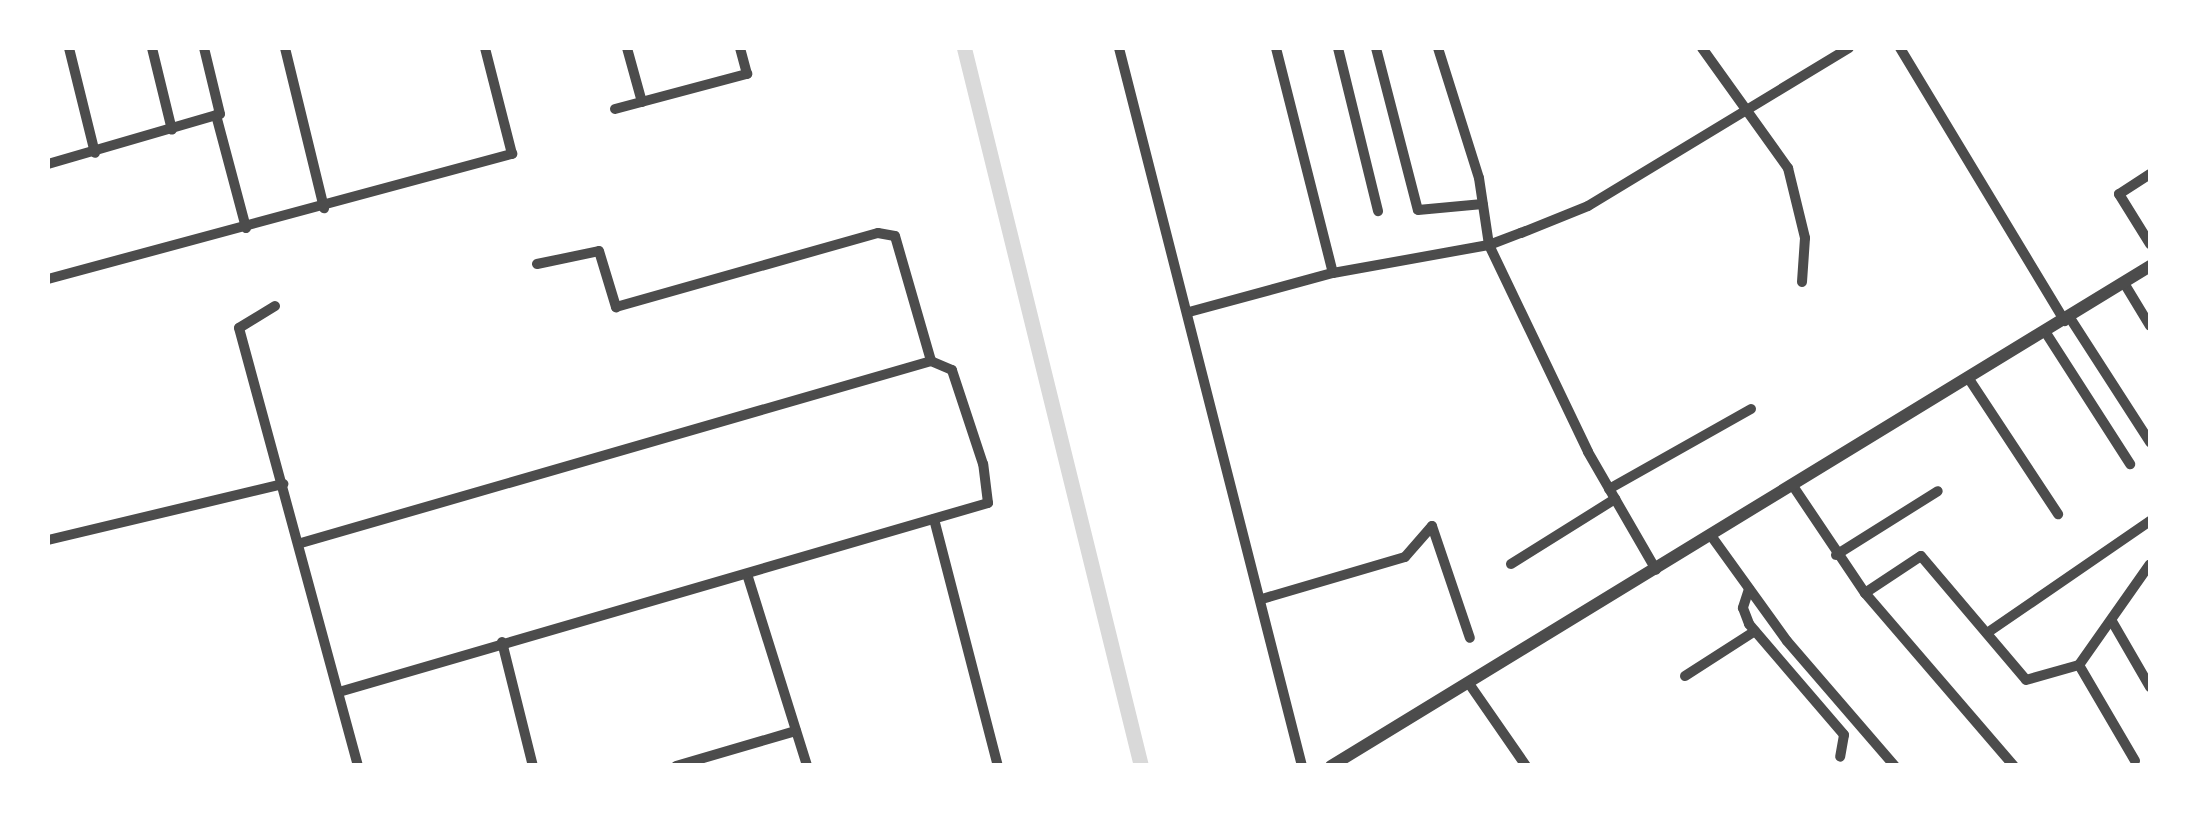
<!DOCTYPE html>
<style>
body{margin:0}
#map{position:relative;width:2198px;height:813px;overflow:hidden;background:#fff;font-family:"Fira Sans Condensed",sans-serif}
div>[style]{position:absolute}
[style*='--x']{left:calc(var(--x)*1px);top:calc(var(--y)*1px);width:calc(var(--w)*1px);rotate:calc(var(--a)*1deg)}
.canal>*{height:15px;margin:-7.5px;padding:0 7.5px;transform-origin:7.5px;border-radius:7.5px;background:#d9d9d9}
.minor>*{height:10px;margin:-5px;padding:0 5px;transform-origin:5px;border-radius:5px;background:#4c4c4c}
.tertiary>*{height:12px;margin:-6px;padding:0 6px;transform-origin:6px;border-radius:6px;background:#4c4c4c}
span{translate:-50% -50%;white-space:nowrap;text-align:center;line-height:1.15;-webkit-text-stroke:8px #fff;paint-order:stroke}
.frame{position:absolute;inset:0;border:50px solid #fff;pointer-events:none}
</style>
<div id="map">
<div class="canal">
<div style="--x:964;--y:48;--w:739;--a:76.15"></div>
</div>
<div class="minor">
<div style="--x:69;--y:48;--w:108;--a:76.1"></div>
<div style="--x:152;--y:48;--w:84;--a:76.3"></div>
<div style="--x:285;--y:48;--w:165;--a:76.3"></div>
<div style="--x:627;--y:48;--w:56;--a:74.5"></div>
<div style="--x:1119;--y:48;--w:741;--a:75.7"></div>
<div style="--x:1276;--y:48;--w:232;--a:75.8"></div>
<div style="--x:1338;--y:48;--w:168;--a:76.2"></div>
<div style="--x:1376;--y:48;--w:167;--a:75.5"></div>
<div style="--x:1418;--y:210;--w:65;--a:-5.3"></div>
<div style="--x:1438;--y:48;--w:136;--a:72.5"></div>
<div style="--x:1479;--y:178;--w:68;--a:81.5"></div>
<div style="--x:1489;--y:245;--w:229;--a:64.4"></div>
<div style="--x:1588;--y:452;--w:136;--a:60"></div>
<div style="--x:1702;--y:48;--w:148;--a:54.4"></div>
<div style="--x:1788;--y:168;--w:72;--a:76.3"></div>
<div style="--x:1805;--y:238;--w:44;--a:93.9"></div>
<div style="--x:1900;--y:48;--w:319;--a:58.9"></div>
<div style="--x:615;--y:109;--w:137;--a:-14.9"></div>
<div style="--x:747;--y:74;--w:27;--a:-105"></div>
<div style="--x:216;--y:115;--w:117;--a:75.1"></div>
<div style="--x:48;--y:164;--w:179;--a:-16.2"></div>
<div style="--x:220;--y:114;--w:68;--a:-103.6"></div>
<div style="--x:2150;--y:174;--w:37;--a:147"></div>
<div style="--x:2119;--y:194;--w:59;--a:58.2"></div>
<div style="--x:537;--y:264;--w:63;--a:-11.8"></div>
<div style="--x:599;--y:251;--w:59;--a:73.1"></div>
<div style="--x:616;--y:307;--w:272;--a:-15.8"></div>
<div style="--x:878;--y:233;--w:17;--a:10"></div>
<div style="--x:895;--y:236;--w:130;--a:73.9"></div>
<div style="--x:48;--y:279;--w:481;--a:-15.1"></div>
<div style="--x:512;--y:154;--w:109;--a:-104.3"></div>
<div style="--x:2124;--y:283;--w:50;--a:58.8"></div>
<div style="--x:275;--y:306;--w:42;--a:148.6"></div>
<div style="--x:239;--y:328;--w:454;--a:74.8"></div>
<div style="--x:1189;--y:312;--w:149;--a:-15.2"></div>
<div style="--x:1333;--y:273;--w:158;--a:-10.2"></div>
<div style="--x:1489;--y:245;--w:34;--a:-21"></div>
<div style="--x:1521;--y:233;--w:72;--a:-21.9"></div>
<div style="--x:1588;--y:206;--w:305;--a:-31.2"></div>
<div style="--x:2070;--y:318;--w:148;--a:57.2"></div>
<div style="--x:2046;--y:333;--w:156;--a:57.3"></div>
<div style="--x:1969;--y:379;--w:162;--a:56.6"></div>
<div style="--x:1793;--y:486;--w:129;--a:56.1"></div>
<div style="--x:1865;--y:593;--w:67;--a:-33.5"></div>
<div style="--x:1921;--y:556;--w:162;--a:49.7"></div>
<div style="--x:2026;--y:680;--w:55;--a:-15.8"></div>
<div style="--x:2079;--y:665;--w:123;--a:-54.9"></div>
<div style="--x:1609;--y:489;--w:163;--a:-29.4"></div>
<div style="--x:934;--y:519;--w:255;--a:75.5"></div>
<div style="--x:1432;--y:526;--w:118;--a:71.3"></div>
<div style="--x:1712;--y:537;--w:128;--a:54.2"></div>
<div style="--x:1787;--y:641;--w:165;--a:49.2"></div>
<div style="--x:48;--y:540;--w:242;--a:-13.4"></div>
<div style="--x:301;--y:543;--w:656;--a:-16.11"></div>
<div style="--x:1836;--y:555;--w:120;--a:-32.1"></div>
<div style="--x:1511;--y:564;--w:123;--a:-32"></div>
<div style="--x:747;--y:574;--w:201;--a:72.6"></div>
<div style="--x:1749;--y:589;--w:20;--a:108"></div>
<div style="--x:1743;--y:608;--w:17;--a:69"></div>
<div style="--x:1749;--y:624;--w:146;--a:49.4"></div>
<div style="--x:1844;--y:735;--w:22;--a:100"></div>
<div style="--x:1865;--y:593;--w:228;--a:49.3"></div>
<div style="--x:1262;--y:599;--w:149;--a:-16.4"></div>
<div style="--x:1405;--y:557;--w:41;--a:-48.9"></div>
<div style="--x:2113;--y:623;--w:74;--a:60"></div>
<div style="--x:1987;--y:633;--w:198;--a:-34.5"></div>
<div style="--x:502;--y:642;--w:128;--a:76"></div>
<div style="--x:2079;--y:665;--w:111;--a:59.7"></div>
<div style="--x:1685;--y:676;--w:83;--a:-32.7"></div>
<div style="--x:1470;--y:685;--w:98;--a:55.3"></div>
<div style="--x:339;--y:692;--w:676;--a:-16.24"></div>
<div style="--x:988;--y:503;--w:39;--a:-97"></div>
<div style="--x:983;--y:464;--w:99;--a:-108.3"></div>
<div style="--x:952;--y:370;--w:23;--a:-157"></div>
<div style="--x:676;--y:766;--w:125;--a:-16.3"></div>
</div>
<div class="tertiary">
<div style="--x:1331;--y:766;--w:960;--a:-31.4"></div>
</div>
<div class="frame"></div>
</div>
